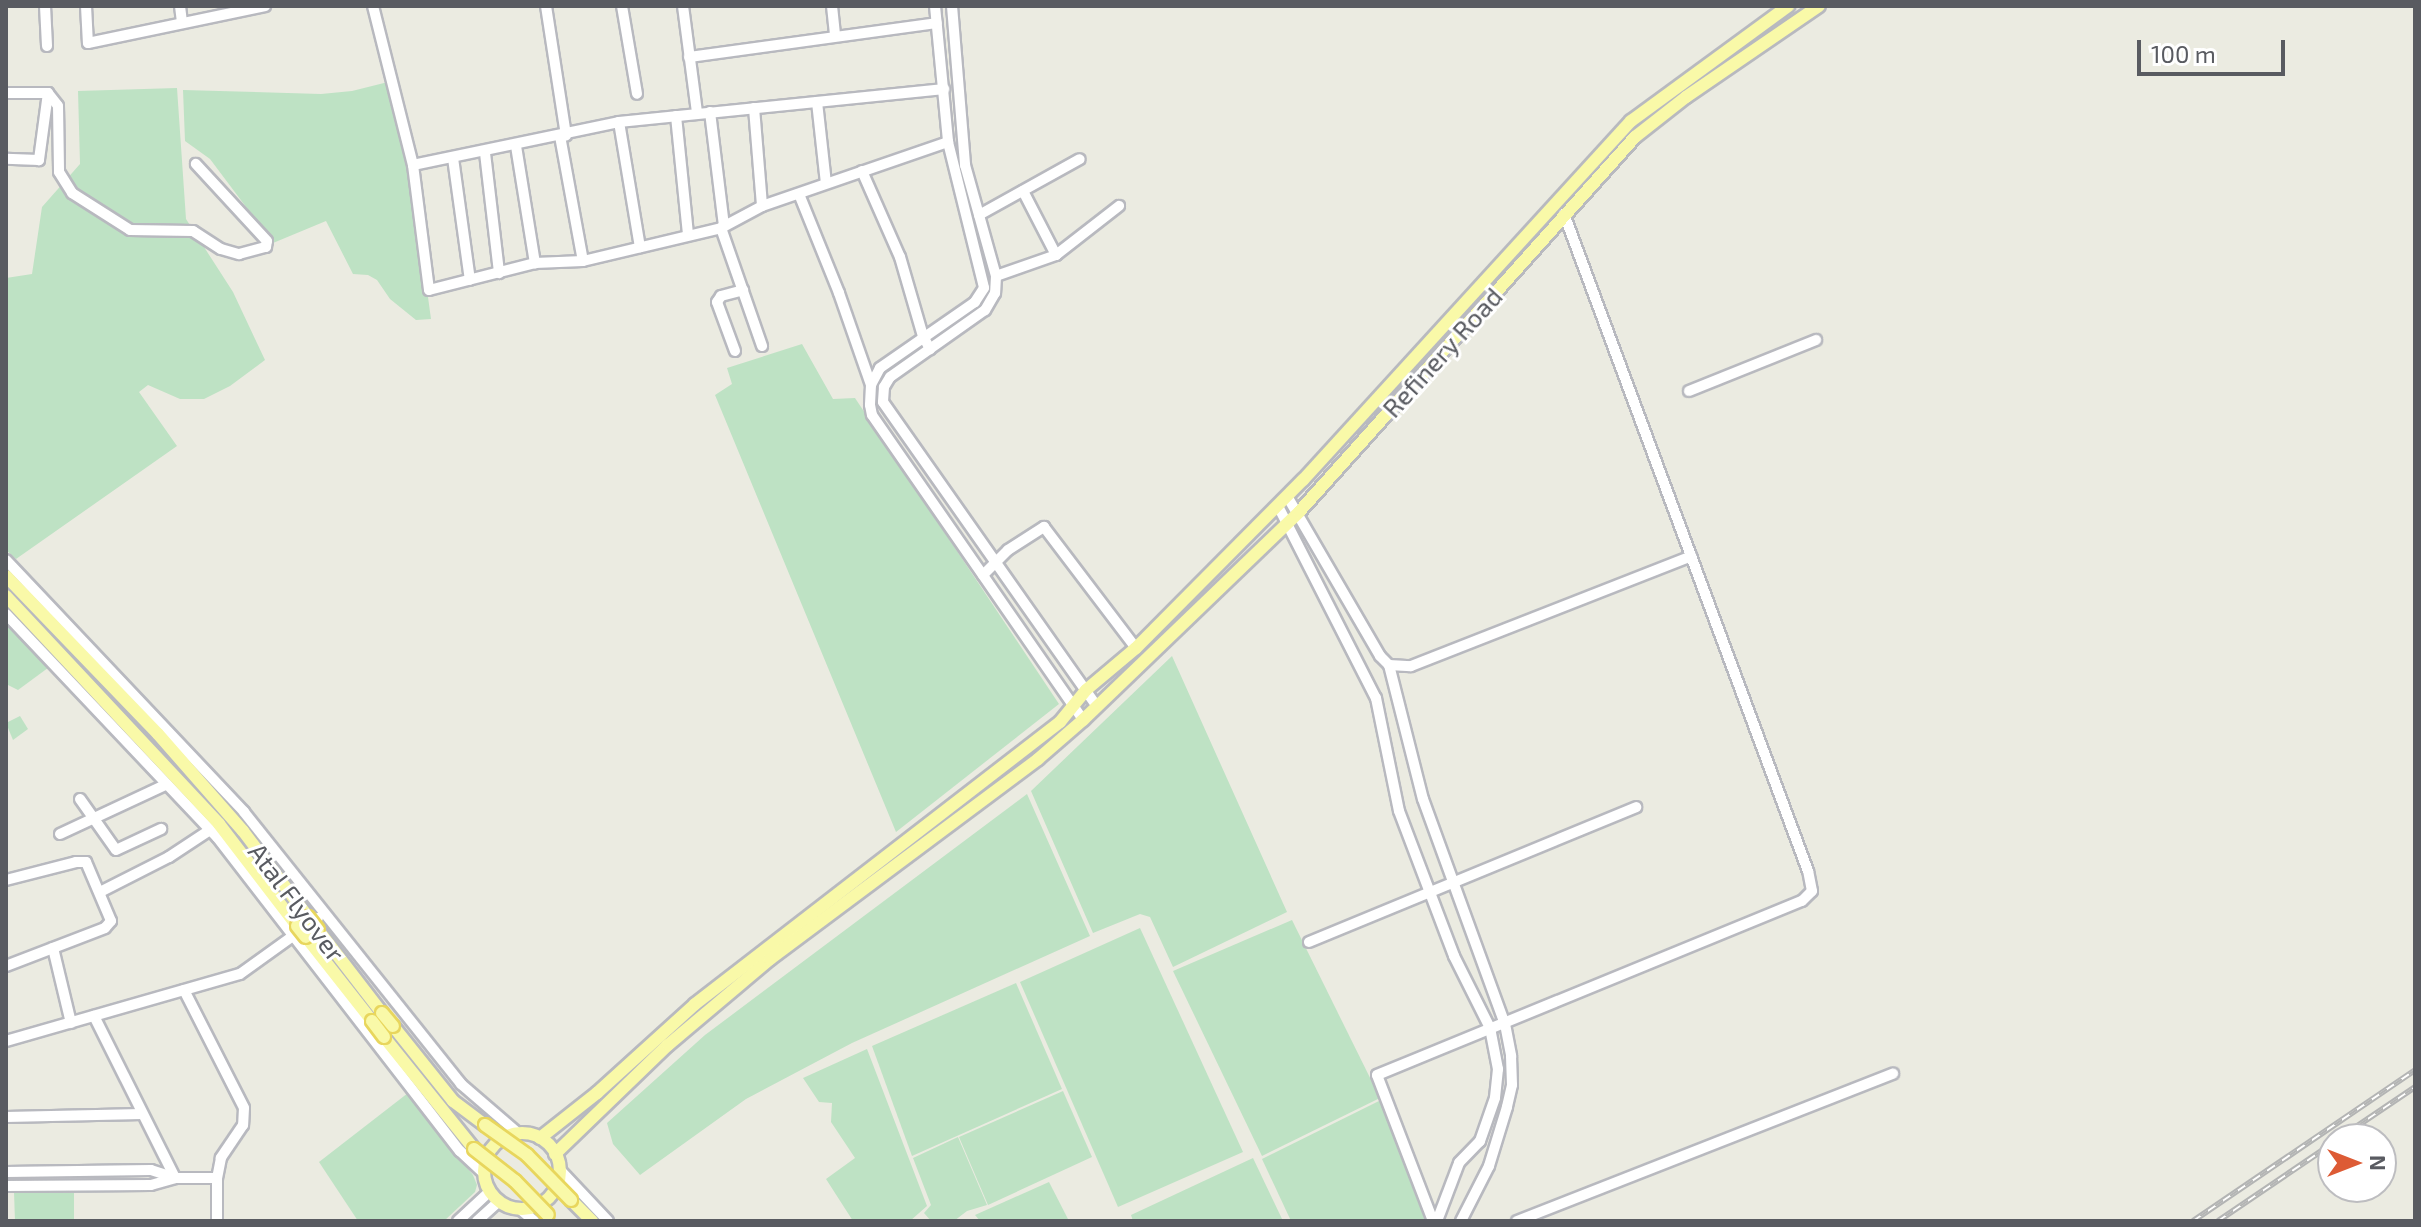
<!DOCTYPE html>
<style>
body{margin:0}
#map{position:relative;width:2421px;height:1227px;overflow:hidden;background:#ebebe1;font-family:"Exo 2",sans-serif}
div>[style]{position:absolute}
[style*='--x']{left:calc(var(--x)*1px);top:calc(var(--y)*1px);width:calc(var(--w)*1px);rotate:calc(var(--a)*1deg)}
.green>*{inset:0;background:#bee2c4}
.roads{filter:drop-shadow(2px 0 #b8b9bf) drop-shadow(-2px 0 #b8b9bf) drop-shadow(0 2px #b8b9bf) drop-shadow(0 -2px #b8b9bf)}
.minor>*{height:10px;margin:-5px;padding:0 5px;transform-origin:5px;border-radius:5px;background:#fff}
.major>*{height:12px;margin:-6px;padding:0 6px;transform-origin:6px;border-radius:6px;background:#f9f9a8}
.major>.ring{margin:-6px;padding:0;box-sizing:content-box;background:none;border:12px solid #f9f9a8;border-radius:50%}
.rail>*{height:6px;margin-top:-3px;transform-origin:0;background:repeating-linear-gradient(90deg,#fff 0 9px,#b3b4b4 0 18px);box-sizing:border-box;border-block:2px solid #b3b4b4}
.bridges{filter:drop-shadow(2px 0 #e8d65d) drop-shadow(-2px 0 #e8d65d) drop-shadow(0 2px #e8d65d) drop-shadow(0 -2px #e8d65d)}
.major-bridge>*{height:12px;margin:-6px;padding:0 6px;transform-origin:6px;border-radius:6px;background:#f9f9a8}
span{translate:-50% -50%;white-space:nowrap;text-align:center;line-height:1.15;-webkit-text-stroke:6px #fff;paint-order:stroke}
.street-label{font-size:26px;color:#595b61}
.frame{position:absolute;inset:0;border:8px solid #595b61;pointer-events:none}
.north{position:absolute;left:2317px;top:1123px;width:80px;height:80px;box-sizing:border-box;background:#fff;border:2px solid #bdbdc0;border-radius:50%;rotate:90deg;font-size:22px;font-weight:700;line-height:32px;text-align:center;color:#595b61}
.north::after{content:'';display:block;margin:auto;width:28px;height:36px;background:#dd5b35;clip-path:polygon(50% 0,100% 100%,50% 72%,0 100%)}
.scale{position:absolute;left:2137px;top:40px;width:148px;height:36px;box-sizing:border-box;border:4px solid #595b61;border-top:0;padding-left:10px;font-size:24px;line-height:28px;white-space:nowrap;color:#595b61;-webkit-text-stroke:6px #fff;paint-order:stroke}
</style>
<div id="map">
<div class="green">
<div style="clip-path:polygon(388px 82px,410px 166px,431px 319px,416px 320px,390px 299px,377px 280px,368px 275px,353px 274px,326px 221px,273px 243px,210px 159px,185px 141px,183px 90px,321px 94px,352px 91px)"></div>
<div style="clip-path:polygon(177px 88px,186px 219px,233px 292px,265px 360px,230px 386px,204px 399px,180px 399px,148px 385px,139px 392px,177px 446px,16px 559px,6px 550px,6px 278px,32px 274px,42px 207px,80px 164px,78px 91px)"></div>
<div style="clip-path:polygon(802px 344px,833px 399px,855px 398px,1059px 704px,896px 832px,715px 395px,732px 384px,727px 368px)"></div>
<div style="clip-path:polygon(6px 618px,52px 665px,18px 690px,6px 684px)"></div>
<div style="clip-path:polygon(1172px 656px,1287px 912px,1173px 967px,1150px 917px,1140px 914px,1093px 933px,1031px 791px)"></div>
<div style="clip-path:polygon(20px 716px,28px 729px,13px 740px,6px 723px)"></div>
<div style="clip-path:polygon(1027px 794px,1090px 936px,852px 1043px,746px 1099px,640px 1175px,613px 1144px,607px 1123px,705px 1035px)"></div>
<div style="clip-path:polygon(1292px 920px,1380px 1098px,1262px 1156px,1173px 971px)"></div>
<div style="clip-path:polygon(1140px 928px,1243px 1152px,1118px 1207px,1020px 982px)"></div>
<div style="clip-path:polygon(1016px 983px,1062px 1089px,912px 1156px,872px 1046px)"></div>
<div style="clip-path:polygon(867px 1049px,927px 1206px,910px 1221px,853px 1221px,826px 1179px,855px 1158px,831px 1122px,832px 1103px,819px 1102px,803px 1078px)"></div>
<div style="clip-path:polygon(1063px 1091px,1092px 1157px,988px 1205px,959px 1137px)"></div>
<div style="clip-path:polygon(408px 1093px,473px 1175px,477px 1185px,475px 1192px,444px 1221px,358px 1221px,319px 1162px)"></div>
<div style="clip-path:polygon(1381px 1100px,1426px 1221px,1291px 1221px,1262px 1159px)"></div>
<div style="clip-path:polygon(958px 1137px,987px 1205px,967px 1211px,954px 1221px,931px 1221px,924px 1213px,931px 1205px,913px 1158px)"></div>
<div style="clip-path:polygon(1253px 1158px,1283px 1221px,1133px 1221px,1131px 1215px)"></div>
<div style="clip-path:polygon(1049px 1182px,1069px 1221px,980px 1221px,975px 1215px)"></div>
<div style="clip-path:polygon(14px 1192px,74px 1193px,74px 1221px,15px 1221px)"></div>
</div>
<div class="roads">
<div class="minor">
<div style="--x:45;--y:6;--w:40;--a:87.1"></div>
<div style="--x:86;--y:6;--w:37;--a:87"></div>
<div style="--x:88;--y:43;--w:181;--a:-11.8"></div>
<div style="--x:180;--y:6;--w:17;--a:83"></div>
<div style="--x:373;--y:6;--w:164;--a:75.9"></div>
<div style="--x:413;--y:165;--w:126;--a:82.7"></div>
<div style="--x:429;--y:290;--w:109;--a:-14.3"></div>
<div style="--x:535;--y:263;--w:48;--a:-2.4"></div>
<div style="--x:583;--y:261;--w:142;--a:-13.4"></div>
<div style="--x:721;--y:228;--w:47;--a:-28.2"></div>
<div style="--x:762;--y:206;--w:197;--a:-19"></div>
<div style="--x:546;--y:6;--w:131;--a:81.2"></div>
<div style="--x:622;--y:6;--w:89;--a:80.3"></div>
<div style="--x:683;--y:6;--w:108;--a:82.5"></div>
<div style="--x:832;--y:6;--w:28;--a:84"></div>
<div style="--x:935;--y:6;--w:137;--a:84.5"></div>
<div style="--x:948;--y:142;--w:150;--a:76.1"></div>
<div style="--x:984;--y:288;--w:17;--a:123"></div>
<div style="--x:975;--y:302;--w:116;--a:145.2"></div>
<div style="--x:880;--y:368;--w:19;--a:118"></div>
<div style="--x:871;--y:385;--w:20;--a:93"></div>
<div style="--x:870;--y:405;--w:10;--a:79"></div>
<div style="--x:872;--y:415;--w:371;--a:55.3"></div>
<div style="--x:952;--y:6;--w:160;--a:85.3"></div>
<div style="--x:965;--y:165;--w:115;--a:74.4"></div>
<div style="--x:996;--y:276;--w:17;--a:93"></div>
<div style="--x:995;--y:293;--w:20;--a:120"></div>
<div style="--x:985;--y:310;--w:116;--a:144.8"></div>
<div style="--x:890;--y:377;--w:12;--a:121"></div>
<div style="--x:884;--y:387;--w:15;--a:94"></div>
<div style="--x:883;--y:402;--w:372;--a:54.9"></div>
<div style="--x:689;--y:57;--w:250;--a:-7.8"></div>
<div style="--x:6;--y:93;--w:42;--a:0"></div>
<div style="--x:48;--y:93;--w:68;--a:97.7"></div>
<div style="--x:39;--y:160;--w:33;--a:-178"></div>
<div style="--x:48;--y:93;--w:16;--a:52"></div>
<div style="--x:58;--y:106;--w:66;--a:89.1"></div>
<div style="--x:59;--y:172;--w:25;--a:58"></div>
<div style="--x:72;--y:193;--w:69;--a:32.5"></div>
<div style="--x:130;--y:230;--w:63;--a:0.9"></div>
<div style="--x:193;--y:231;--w:33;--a:33"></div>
<div style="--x:221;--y:249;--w:19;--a:16"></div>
<div style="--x:239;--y:254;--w:28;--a:-15"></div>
<div style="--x:266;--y:247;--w:6;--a:-81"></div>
<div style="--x:267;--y:241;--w:105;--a:-132.7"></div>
<div style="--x:817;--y:102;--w:81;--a:83.7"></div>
<div style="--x:754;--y:108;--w:98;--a:85.3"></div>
<div style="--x:710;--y:112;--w:115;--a:83"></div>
<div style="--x:676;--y:116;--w:120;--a:84.2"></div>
<div style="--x:619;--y:122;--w:127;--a:80.5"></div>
<div style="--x:560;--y:136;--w:127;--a:79.6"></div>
<div style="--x:516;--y:146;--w:119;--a:80.8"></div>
<div style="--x:485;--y:153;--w:121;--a:83.3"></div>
<div style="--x:453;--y:158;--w:123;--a:82.1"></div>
<div style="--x:413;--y:165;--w:210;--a:-11.8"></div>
<div style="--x:619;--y:122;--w:327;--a:-5.8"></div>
<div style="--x:862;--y:171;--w:94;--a:66.2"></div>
<div style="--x:900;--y:257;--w:82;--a:73.8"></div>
<div style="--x:923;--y:336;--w:15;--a:62"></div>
<div style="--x:1023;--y:191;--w:72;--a:62.7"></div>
<div style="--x:799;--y:194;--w:107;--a:68"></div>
<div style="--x:839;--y:293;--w:97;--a:70.8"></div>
<div style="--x:979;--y:215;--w:115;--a:-29"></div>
<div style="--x:721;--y:228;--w:125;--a:70.8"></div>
<div style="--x:996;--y:276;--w:64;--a:-19.3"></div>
<div style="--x:1056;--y:255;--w:80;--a:-37.9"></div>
<div style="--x:735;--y:351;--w:52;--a:-110.2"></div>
<div style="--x:717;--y:302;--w:7;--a:-56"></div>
<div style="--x:721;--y:296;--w:23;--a:-15"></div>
<div style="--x:1689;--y:391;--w:137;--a:-21.9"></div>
<div style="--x:1287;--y:496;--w:185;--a:59.8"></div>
<div style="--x:1380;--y:656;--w:13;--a:45"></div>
<div style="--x:1389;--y:665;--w:138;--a:75.8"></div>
<div style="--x:1423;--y:799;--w:239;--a:70"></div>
<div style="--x:1505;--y:1024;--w:33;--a:79"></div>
<div style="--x:1511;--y:1056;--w:29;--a:88"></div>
<div style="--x:1512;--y:1085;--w:23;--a:103"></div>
<div style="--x:1507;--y:1107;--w:62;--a:107"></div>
<div style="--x:1489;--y:1166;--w:62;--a:117"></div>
<div style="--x:1278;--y:506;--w:216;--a:63"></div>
<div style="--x:1376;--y:698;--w:115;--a:78.5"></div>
<div style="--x:1399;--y:811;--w:155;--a:69.2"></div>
<div style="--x:1454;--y:956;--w:80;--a:63.4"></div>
<div style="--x:1490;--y:1028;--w:42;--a:79"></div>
<div style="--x:1498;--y:1069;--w:29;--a:96"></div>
<div style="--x:1495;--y:1098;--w:46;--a:109.2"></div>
<div style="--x:1480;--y:1141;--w:30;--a:134"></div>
<div style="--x:1459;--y:1163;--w:62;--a:110.8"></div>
<div style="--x:6;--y:560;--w:347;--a:46.6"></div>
<div style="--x:244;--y:812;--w:348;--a:51.4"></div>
<div style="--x:461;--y:1084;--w:75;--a:40.7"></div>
<div style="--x:983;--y:575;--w:35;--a:-45"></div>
<div style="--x:1008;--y:550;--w:43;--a:-32.6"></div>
<div style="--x:1044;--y:527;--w:152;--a:52.8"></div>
<div style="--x:6;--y:614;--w:307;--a:46.6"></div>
<div style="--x:217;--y:837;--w:397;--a:52.3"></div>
<div style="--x:460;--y:1151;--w:33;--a:43"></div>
<div style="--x:1389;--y:665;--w:22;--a:3"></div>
<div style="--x:1411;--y:666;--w:301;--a:-21.4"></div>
<div style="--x:80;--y:799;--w:62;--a:54.8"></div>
<div style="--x:116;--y:850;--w:50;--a:-25"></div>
<div style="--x:60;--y:834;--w:118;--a:-25"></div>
<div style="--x:6;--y:880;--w:72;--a:-14.4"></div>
<div style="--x:76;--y:862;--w:10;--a:0"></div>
<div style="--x:86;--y:862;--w:64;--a:67"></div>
<div style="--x:111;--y:921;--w:9;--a:131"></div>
<div style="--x:105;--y:928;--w:106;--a:159"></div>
<div style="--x:100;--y:892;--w:77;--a:-26.9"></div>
<div style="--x:169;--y:857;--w:49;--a:-33.4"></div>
<div style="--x:1309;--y:942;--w:354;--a:-22.4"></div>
<div style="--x:53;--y:948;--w:77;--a:76.5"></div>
<div style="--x:184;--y:990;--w:132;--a:63"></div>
<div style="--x:244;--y:1108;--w:17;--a:93"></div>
<div style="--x:243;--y:1125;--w:40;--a:124"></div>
<div style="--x:221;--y:1158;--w:20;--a:101"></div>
<div style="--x:217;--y:1178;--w:43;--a:90"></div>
<div style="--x:94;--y:1016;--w:181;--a:63.4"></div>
<div style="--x:6;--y:1041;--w:243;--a:-16"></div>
<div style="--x:240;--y:974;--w:96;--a:-35.7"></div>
<div style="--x:6;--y:1117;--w:136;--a:-1.3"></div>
<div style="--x:560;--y:1170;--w:70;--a:46.7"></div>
<div style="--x:6;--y:1172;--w:145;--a:-0.8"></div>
<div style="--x:151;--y:1170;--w:25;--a:18"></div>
<div style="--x:6;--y:1186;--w:145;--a:-0.4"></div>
<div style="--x:151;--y:1185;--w:25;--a:-16"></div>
<div style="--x:175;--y:1178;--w:42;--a:0"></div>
<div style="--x:521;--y:1210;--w:17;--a:40"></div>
<div style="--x:458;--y:1221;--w:42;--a:-43.1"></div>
<div style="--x:477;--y:1221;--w:28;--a:-42"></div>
<div style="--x:1433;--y:1221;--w:156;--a:-111"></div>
<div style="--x:1377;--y:1075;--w:459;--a:-22.3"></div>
<div style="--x:1802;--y:901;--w:14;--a:-45"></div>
<div style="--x:1812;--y:891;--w:20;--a:-101"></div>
<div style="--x:1808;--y:871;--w:701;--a:-110.37"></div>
<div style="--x:1517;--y:1221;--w:404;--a:-21.4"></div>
</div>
<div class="major">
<div style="--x:6;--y:576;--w:219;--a:46.1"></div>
<div style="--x:158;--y:734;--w:129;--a:48.8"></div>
<div style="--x:243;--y:831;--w:108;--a:52.9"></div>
<div style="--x:6;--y:596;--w:312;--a:46.9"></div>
<div style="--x:219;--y:824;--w:128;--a:52.6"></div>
<div style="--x:318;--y:930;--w:105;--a:52.4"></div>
<div style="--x:306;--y:937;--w:107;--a:51.8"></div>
<div style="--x:393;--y:1026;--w:96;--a:51.3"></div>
<div style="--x:453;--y:1101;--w:40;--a:37"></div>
<div style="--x:384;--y:1037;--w:144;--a:51.2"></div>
<div class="ring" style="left:484px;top:1133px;width:64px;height:64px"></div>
<div style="--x:540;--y:1138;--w:73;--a:-38.3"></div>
<div style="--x:597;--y:1093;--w:132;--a:-42.2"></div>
<div style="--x:695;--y:1004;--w:461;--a:-37.7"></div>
<div style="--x:1060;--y:722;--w:41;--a:-50.9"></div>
<div style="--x:1086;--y:690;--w:65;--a:-40"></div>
<div style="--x:1136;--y:648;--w:237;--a:-45.2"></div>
<div style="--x:1303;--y:480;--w:486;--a:-47.6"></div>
<div style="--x:1631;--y:121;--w:195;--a:-36.2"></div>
<div style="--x:555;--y:1154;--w:157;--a:-44"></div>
<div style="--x:668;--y:1045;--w:133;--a:-40.1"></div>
<div style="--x:770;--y:959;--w:334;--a:-36.7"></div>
<div style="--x:1038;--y:759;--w:60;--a:-40.9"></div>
<div style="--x:1083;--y:720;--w:300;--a:-43.9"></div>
<div style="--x:1299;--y:512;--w:504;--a:-48.14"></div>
<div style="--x:1635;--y:137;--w:65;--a:-38.1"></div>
<div style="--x:1686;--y:97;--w:161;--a:-34.4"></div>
<div style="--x:571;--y:1200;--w:30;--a:45"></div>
</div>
</div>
<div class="rail">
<div style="--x:2338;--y:1139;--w:93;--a:-34"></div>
<div style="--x:2193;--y:1221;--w:268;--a:-34.2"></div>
<div style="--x:2218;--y:1221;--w:139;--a:-34.1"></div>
</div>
<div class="bridges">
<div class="major-bridge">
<div style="--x:308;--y:917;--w:16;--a:52"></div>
<div style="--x:297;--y:926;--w:14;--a:51"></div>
<div style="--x:382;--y:1013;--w:17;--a:50"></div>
<div style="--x:372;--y:1021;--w:20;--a:53"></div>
<div style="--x:485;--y:1125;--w:52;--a:35.5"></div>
<div style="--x:527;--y:1155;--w:63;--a:45.6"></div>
<div style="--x:474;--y:1149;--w:52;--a:38"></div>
<div style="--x:515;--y:1181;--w:47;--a:45.9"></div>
</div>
</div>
<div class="street-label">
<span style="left:1442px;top:352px;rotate:-48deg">Refinery Road</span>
<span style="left:297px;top:902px;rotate:53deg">Atal Flyover</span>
</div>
<div class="frame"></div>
<div class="north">N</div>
<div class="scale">100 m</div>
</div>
